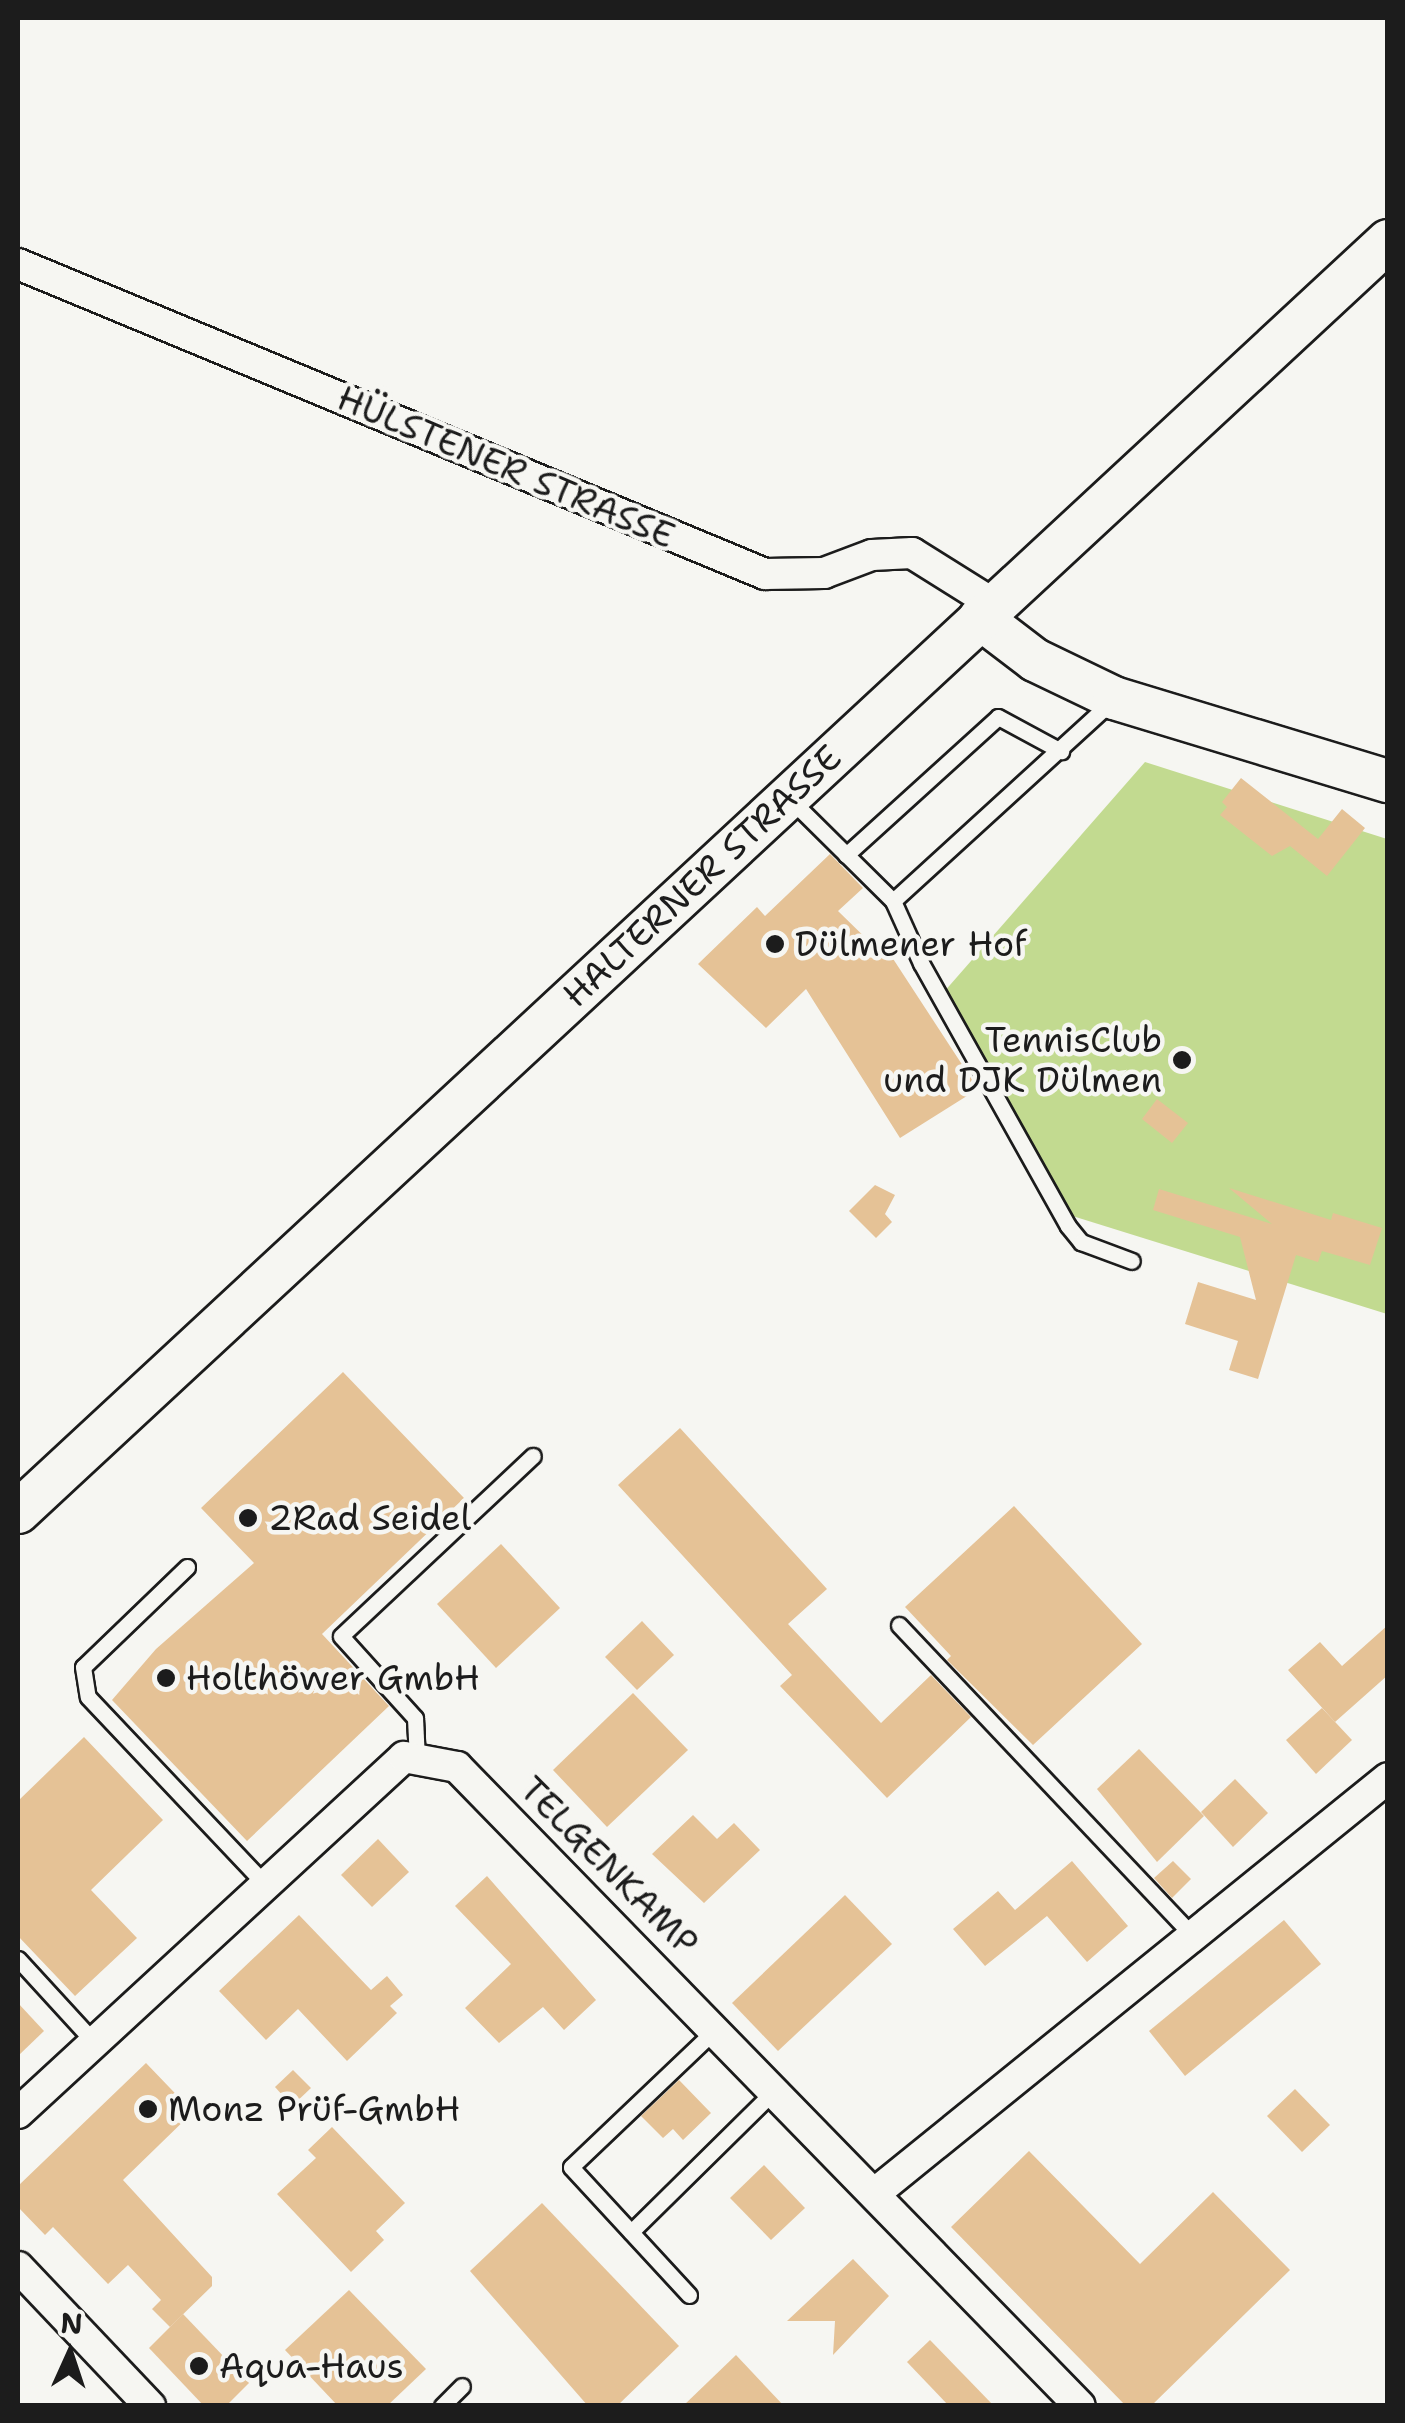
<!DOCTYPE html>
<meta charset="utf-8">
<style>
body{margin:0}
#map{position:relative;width:1405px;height:2423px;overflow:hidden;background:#f6f6f2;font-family:"Shantell Sans",sans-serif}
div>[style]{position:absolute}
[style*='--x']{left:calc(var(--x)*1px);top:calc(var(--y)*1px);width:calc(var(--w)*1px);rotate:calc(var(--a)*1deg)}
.green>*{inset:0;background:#c2da90}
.building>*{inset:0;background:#e5c296}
.roads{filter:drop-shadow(2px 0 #1c1c1c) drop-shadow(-2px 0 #1c1c1c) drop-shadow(0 2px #1c1c1c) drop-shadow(0 -2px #1c1c1c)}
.lane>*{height:15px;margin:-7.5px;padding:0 7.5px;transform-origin:7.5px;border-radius:7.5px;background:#f6f6f2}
.street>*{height:30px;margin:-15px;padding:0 15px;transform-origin:15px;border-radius:15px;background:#f6f6f2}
.secondary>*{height:42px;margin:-21px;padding:0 21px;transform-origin:21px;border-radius:21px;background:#f6f6f2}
.dots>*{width:28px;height:28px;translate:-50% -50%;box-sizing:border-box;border:5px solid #f6f6f2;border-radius:50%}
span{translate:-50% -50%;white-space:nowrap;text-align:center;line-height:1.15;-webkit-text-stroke:9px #f6f6f2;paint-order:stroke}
.street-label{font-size:35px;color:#1c1c1c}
.poi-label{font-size:35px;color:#1c1c1c}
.left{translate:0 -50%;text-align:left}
.right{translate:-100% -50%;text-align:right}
.frame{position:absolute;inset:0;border:20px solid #1c1c1c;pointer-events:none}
.north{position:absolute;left:20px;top:2303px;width:100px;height:100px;-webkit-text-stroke:8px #f6f6f2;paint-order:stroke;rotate:3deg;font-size:28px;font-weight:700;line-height:40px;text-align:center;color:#1c1c1c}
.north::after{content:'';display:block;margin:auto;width:35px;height:45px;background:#1c1c1c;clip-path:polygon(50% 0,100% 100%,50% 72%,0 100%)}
</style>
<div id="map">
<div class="green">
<div style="clip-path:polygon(1145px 762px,1387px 839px,1387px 1314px,1050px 1209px,943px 993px)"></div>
</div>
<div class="building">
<div style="clip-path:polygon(1241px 778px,1318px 839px,1342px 809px,1365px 828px,1327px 876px,1290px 846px,1272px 856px,1220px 815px,1227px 807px,1222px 802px)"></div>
<div style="clip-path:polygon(830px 854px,863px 888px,838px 911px,880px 952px,886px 948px,978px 1089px,900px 1138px,806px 989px,766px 1028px,698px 964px,757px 907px,765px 916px)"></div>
<div style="clip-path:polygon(1157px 1099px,1188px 1123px,1172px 1143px,1142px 1119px)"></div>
<div style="clip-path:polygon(875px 1185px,895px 1195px,885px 1214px,892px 1222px,876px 1238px,849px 1211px)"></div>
<div style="clip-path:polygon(1229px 1188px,1331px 1220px,1333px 1213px,1382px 1228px,1370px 1265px,1322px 1251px,1318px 1262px,1296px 1255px,1258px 1379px,1229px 1370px,1238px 1341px,1185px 1324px,1198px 1282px,1256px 1300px,1240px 1237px,1153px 1210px,1159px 1189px,1272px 1224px)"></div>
<div style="clip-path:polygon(343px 1372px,464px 1498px,322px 1634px,389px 1706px,247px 1841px,112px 1700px,156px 1649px,254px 1563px,201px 1508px)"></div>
<div style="clip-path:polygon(680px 1428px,827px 1589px,788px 1624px,881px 1723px,931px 1675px,971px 1717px,887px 1798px,780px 1686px,792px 1675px,618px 1485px)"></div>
<div style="clip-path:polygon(1014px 1506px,1142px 1644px,1033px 1745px,947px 1660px,951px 1656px,905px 1607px)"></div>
<div style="clip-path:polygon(501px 1544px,560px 1608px,496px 1668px,437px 1604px)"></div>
<div style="clip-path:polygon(642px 1621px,674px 1655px,637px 1690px,605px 1657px)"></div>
<div style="clip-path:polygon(1388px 1625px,1388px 1675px,1335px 1722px,1288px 1670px,1320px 1642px,1342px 1666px)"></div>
<div style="clip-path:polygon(633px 1693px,688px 1750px,607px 1827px,553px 1770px)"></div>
<div style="clip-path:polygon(1322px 1708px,1352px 1740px,1316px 1774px,1286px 1740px)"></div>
<div style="clip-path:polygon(84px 1737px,163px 1820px,91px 1890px,137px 1938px,75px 1996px,18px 1936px,18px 1801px)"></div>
<div style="clip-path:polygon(1139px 1749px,1204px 1816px,1157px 1862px,1097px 1789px)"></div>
<div style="clip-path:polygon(1235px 1779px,1268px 1813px,1233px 1847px,1201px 1812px)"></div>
<div style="clip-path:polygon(693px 1815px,717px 1839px,734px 1823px,760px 1850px,704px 1903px,652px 1854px)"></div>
<div style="clip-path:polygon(378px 1839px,409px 1872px,372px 1907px,341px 1875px)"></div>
<div style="clip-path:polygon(1072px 1861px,1128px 1926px,1087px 1962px,1047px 1916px,985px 1966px,953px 1929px,998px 1891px,1015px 1910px)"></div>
<div style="clip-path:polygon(1173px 1861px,1191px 1879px,1172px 1898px,1154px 1878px)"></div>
<div style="clip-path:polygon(487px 1876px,596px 2000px,564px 2030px,543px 2007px,499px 2043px,465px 2008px,511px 1964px,455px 1906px)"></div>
<div style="clip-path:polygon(845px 1895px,892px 1944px,778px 2051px,732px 2003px)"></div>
<div style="clip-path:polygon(299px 1915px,371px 1990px,387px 1976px,403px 1995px,390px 2006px,397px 2013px,347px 2061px,298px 2009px,266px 2040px,219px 1991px)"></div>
<div style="clip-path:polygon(1284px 1920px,1321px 1964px,1185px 2076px,1149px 2031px)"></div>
<div style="clip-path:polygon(18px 2003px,44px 2031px,18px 2056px)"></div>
<div style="clip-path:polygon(146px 2063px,193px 2112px,123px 2180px,212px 2277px,212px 2286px,170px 2327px,152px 2309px,161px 2300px,128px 2265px,108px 2284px,53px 2227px,45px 2235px,18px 2207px,18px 2186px)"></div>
<div style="clip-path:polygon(293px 2070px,311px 2088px,292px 2106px,275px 2087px)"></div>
<div style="clip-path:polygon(679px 2080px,711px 2113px,683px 2140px,673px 2129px,663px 2138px,641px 2116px)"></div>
<div style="clip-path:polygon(1295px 2089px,1330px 2125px,1302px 2152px,1267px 2116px)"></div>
<div style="clip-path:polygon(332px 2127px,405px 2203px,376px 2231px,384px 2240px,351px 2272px,277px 2194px,316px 2158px,308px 2150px)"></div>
<div style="clip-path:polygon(1029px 2151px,1140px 2264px,1213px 2192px,1290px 2270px,1151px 2406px,1126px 2406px,951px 2227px)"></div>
<div style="clip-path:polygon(764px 2165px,805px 2208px,771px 2240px,730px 2198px)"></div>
<div style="clip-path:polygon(542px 2203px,679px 2346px,617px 2406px,588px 2406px,470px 2271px)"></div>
<div style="clip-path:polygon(853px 2259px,889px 2296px,833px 2355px,835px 2321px,787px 2321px)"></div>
<div style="clip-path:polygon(349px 2290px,426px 2369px,387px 2406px,338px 2406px,285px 2350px)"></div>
<div style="clip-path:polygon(183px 2314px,249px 2383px,226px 2406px,204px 2406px,149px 2348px)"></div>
<div style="clip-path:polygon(930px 2340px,994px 2406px,949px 2406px,907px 2362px)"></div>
<div style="clip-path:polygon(736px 2355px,784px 2406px,683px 2406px)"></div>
</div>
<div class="roads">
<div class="lane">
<div style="--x:790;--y:799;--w:145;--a:44.7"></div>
<div style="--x:893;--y:901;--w:297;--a:-42.4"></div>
<div style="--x:846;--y:855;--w:205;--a:-42.2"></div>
<div style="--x:998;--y:717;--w:72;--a:28.4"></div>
<div style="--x:893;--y:901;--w:68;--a:65.7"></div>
<div style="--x:921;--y:963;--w:301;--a:60.8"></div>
<div style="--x:1068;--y:1226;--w:21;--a:51"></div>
<div style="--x:1081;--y:1242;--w:54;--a:20.4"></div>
<div style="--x:187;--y:1567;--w:144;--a:136.1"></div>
<div style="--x:83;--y:1667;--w:30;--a:81"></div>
<div style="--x:88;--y:1697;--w:256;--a:46.6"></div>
<div style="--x:899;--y:1625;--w:431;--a:46.6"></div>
<div style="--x:417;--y:1760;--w:42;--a:-92.7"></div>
<div style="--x:415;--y:1718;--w:110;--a:-132.1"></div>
<div style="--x:341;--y:1636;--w:263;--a:-43.2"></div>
<div style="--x:18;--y:1959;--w:113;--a:47.5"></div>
<div style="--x:631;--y:2232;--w:202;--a:-44.6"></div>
<div style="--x:689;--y:2295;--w:174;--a:-132.7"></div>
<div style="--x:571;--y:2167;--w:200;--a:-43.6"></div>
<div style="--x:442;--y:2406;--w:28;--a:-45"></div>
</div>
<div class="street">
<div style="--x:18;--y:264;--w:809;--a:22.54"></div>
<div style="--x:765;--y:574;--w:59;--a:-1"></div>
<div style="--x:824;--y:573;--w:51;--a:-20.6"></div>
<div style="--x:872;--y:555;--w:40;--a:-2.9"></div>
<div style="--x:912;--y:553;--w:98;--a:32.1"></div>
<div style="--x:18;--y:2113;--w:525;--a:-42.68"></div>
<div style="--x:404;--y:1757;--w:54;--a:10.7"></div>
<div style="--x:457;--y:1767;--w:892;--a:45.73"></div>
<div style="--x:874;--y:2194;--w:661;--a:-38.98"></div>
<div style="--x:18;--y:2267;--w:192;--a:46.5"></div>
</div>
<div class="secondary">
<div style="--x:980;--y:618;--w:69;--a:37.4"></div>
<div style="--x:1035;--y:660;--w:88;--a:25.7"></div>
<div style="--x:1114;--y:698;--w:286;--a:16.9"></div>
<div style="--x:18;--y:1512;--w:1869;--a:-42.85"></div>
</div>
</div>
<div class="dots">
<div style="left:775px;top:944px;background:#1c1c1c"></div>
<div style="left:1182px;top:1060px;background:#1c1c1c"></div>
<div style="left:248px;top:1518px;background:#1c1c1c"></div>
<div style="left:166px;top:1678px;background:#1c1c1c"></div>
<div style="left:148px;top:2109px;background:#1c1c1c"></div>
<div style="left:199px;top:2366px;background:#1c1c1c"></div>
</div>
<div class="street-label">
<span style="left:506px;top:467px;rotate:23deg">HÜLSTENER STRASSE</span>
<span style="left:702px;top:876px;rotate:-43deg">HALTERNER STRASSE</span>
<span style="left:609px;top:1866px;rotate:45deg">TELGENKAMP</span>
</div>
<div class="poi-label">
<span class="left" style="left:795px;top:944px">Dülmener Hof</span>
<span class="right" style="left:1162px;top:1060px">TennisClub<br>und DJK Dülmen</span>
<span class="left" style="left:268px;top:1518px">2Rad Seidel</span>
<span class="left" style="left:186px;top:1678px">Holthöwer GmbH</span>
<span class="left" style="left:168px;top:2109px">Monz Prüf-GmbH</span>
<span class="left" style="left:219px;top:2366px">Aqua-Haus</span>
</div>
<div class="frame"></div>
<div class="north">N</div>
</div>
